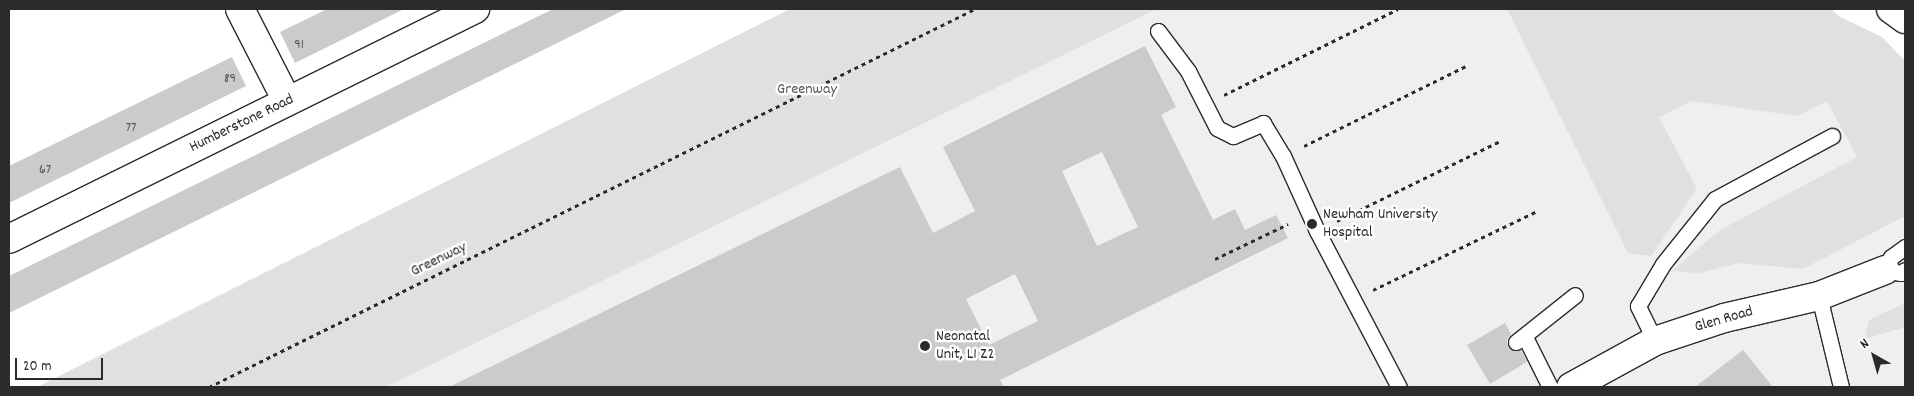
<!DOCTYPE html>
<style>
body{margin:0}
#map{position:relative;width:1914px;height:396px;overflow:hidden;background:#fff;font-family:Dekko,sans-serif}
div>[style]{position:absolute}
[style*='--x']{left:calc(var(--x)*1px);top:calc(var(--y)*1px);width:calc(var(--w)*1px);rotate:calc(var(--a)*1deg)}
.built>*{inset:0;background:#efefef}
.green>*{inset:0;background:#e0e0e0}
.building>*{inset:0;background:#cbcbcb}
.path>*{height:3px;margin-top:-1.5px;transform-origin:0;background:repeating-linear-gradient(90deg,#2b2b2b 0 4px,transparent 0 8px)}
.roads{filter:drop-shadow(1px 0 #2b2b2b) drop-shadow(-1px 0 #2b2b2b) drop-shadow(0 1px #2b2b2b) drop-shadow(0 -1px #2b2b2b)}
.service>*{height:15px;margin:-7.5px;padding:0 7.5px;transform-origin:7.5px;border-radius:7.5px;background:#fff}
.minor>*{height:28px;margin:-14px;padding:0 14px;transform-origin:14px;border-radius:14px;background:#fff}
.dots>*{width:14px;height:14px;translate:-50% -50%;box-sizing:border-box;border:2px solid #fff;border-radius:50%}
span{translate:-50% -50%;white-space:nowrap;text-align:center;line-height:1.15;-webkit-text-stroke:5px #fff;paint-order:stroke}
.number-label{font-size:14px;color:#535353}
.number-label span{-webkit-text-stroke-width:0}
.park-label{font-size:16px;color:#585858}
.street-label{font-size:16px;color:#2b2b2b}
.poi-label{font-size:16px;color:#2b2b2b}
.left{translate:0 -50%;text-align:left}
.frame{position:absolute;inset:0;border:10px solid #2b2b2b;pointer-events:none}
.north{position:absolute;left:1849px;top:331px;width:50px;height:50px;-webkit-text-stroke:4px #fff;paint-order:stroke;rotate:322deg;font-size:14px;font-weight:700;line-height:20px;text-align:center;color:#2b2b2b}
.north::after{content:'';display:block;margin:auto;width:18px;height:22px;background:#2b2b2b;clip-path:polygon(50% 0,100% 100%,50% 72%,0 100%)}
.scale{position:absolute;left:15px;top:358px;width:88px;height:22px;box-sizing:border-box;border:2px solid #2b2b2b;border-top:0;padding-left:6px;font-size:15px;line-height:18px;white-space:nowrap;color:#2b2b2b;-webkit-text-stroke:4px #fff;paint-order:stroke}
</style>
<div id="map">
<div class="built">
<div style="clip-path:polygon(1157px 9px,1831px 9px,1840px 17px,1882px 37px,1905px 61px,1905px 387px,386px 387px)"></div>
</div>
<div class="green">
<div style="clip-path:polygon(790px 9px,1157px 9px,386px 387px,37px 387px)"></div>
<div style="clip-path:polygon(1507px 9px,1831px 9px,1840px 17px,1882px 37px,1905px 61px,1905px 216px,1803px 269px,1739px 263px,1699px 273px,1672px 271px,1720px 230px,1857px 157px,1827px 101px,1797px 116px,1692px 101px,1659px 117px,1697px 189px,1651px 256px,1628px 253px)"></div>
<div style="clip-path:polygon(1905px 303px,1905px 327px,1865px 339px,1869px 320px)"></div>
</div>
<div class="building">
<div style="clip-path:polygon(327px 9px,404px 9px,295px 63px,280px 32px)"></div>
<div style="clip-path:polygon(553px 9px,626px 9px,9px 313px,9px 276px)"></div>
<div style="clip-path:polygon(evenodd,1145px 46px,1176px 107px,1161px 115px,1213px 220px,1235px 209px,1245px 230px,1276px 215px,1288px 238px,1000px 380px,1004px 387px,449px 387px,900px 167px,933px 233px,975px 211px,943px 147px,1145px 46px,1102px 152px,1138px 227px,1097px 246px,1062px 171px,1102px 152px,1145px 46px,1015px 274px,1038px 321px,989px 345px,966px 299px,1015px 274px)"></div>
<div style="clip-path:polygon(232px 57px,246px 86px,9px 203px,9px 166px)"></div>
<div style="clip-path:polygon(1505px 323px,1511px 334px,1507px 339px,1508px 347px,1521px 350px,1527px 362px,1490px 384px,1467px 345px)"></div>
<div style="clip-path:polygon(1743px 350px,1773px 387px,1695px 387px)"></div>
</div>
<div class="path">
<div style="--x:1224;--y:95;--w:194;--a:-26.3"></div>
<div style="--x:1304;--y:146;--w:181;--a:-26.3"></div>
<div style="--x:1337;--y:221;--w:182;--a:-26.1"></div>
<div style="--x:1215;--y:259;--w:81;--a:-25.6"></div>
<div style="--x:1373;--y:290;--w:182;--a:-25.7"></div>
<div style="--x:209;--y:387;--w:854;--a:-26.27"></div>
</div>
<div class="roads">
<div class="service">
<div style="--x:1158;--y:31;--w:50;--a:53.1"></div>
<div style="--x:1188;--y:71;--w:64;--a:63"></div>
<div style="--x:1217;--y:128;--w:18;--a:27"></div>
<div style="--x:1233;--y:136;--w:33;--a:-23"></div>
<div style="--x:1263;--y:123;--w:39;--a:59"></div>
<div style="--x:1283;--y:156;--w:82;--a:65.6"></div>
<div style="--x:1317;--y:231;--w:176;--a:62.3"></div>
<div style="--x:1905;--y:247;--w:17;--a:144"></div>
<div style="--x:1891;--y:257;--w:14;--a:115"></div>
<div style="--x:1885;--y:270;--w:16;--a:11"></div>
<div style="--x:1901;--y:273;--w:5;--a:-37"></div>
<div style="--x:1819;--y:296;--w:94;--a:76.4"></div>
<div style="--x:1525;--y:337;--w:56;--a:63.4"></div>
<div style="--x:1655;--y:341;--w:39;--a:-116"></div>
<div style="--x:1638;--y:306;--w:49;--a:-59.2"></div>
<div style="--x:1663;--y:264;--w:83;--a:-51.3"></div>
<div style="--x:1715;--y:199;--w:133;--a:-28.3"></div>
<div style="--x:1516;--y:342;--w:75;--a:-38.5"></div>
</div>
<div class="minor">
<div style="--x:240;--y:9;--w:103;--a:62.9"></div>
<div style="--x:1891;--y:9;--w:17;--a:36"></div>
<div style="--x:9;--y:239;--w:520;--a:-26.27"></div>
<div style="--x:1571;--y:387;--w:96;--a:-28.7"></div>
<div style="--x:1655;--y:341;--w:73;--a:-18.4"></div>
<div style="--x:1724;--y:318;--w:98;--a:-13"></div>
<div style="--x:1819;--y:296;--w:71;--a:-21.5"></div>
</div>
</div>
<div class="dots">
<div style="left:1312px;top:224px;background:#2b2b2b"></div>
<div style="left:925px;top:346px;background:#2b2b2b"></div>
</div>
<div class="number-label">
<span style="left:299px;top:45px">91</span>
<span style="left:230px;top:79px">89</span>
<span style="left:131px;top:128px">77</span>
<span style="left:45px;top:170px">67</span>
</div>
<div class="park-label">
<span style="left:807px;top:90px">Greenway</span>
</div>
<div class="street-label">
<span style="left:242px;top:124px;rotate:-26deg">Humberstone Road</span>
<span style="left:439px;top:260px;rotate:-26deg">Greenway</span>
<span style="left:1724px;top:320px;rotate:-16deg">Glen Road</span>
</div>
<div class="poi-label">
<span class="left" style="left:1323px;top:224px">Newham University<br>Hospital</span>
<span class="left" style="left:936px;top:346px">Neonatal<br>Unit, L1 Z2</span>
</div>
<div class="frame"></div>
<div class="north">N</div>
<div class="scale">20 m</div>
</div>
